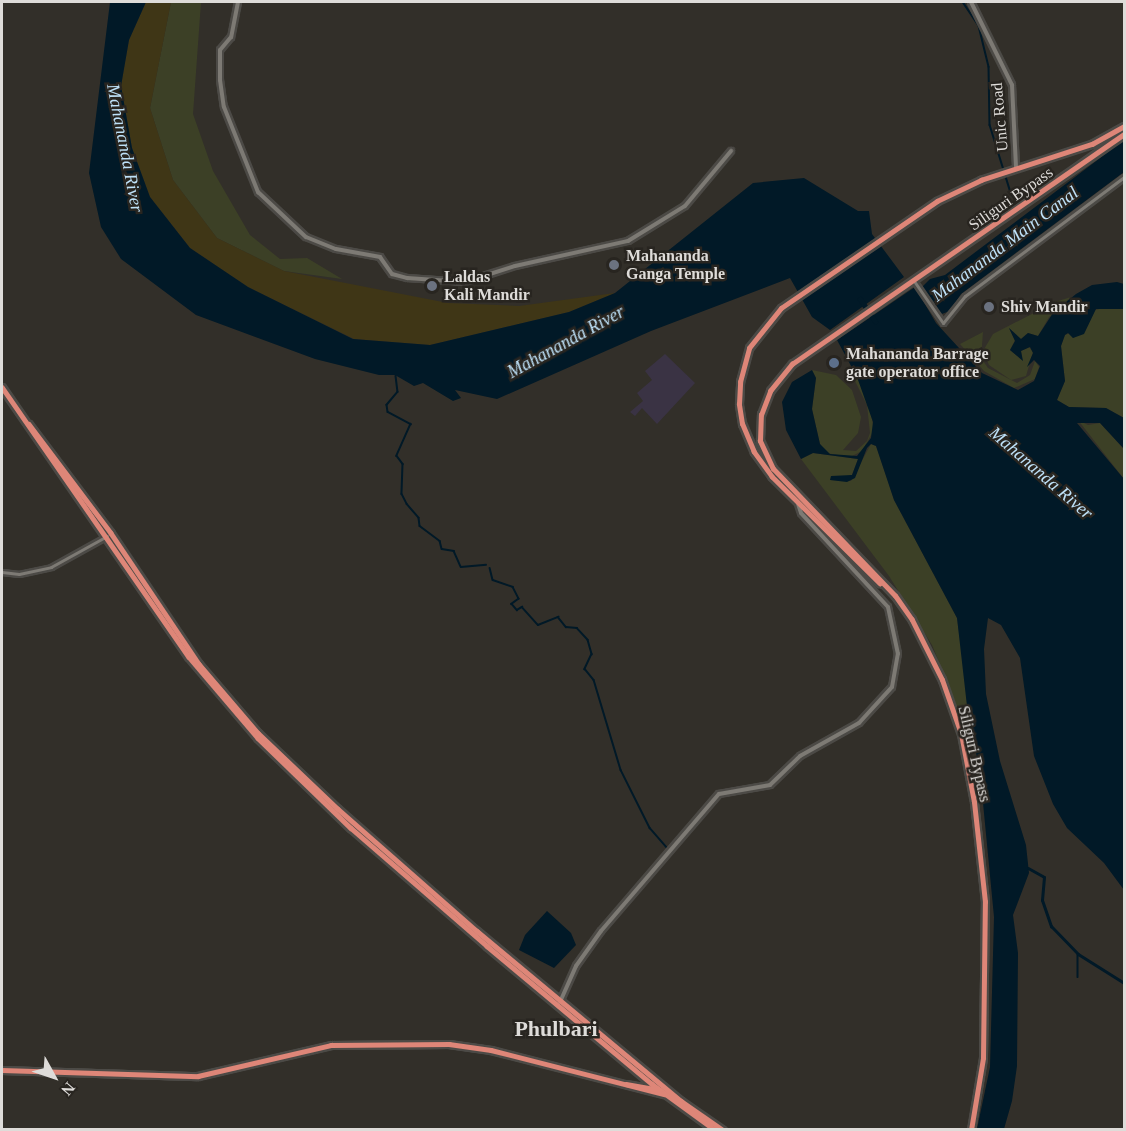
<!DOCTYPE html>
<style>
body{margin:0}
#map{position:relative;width:1126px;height:1131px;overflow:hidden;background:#322f29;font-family:"Times New Roman",serif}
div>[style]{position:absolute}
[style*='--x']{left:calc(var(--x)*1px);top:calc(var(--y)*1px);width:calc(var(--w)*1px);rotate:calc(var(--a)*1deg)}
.education>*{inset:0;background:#3a3344}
.green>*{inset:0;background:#3c4026}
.sand>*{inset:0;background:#3f3616}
.water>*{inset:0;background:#011927}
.stream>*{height:1.5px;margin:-0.75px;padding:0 0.75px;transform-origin:0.75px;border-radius:0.75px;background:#011927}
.canal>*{height:3px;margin:-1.5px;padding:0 1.5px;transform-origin:1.5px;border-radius:1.5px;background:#011927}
.river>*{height:5px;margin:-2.5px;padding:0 2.5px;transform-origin:2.5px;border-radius:2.5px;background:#011927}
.roads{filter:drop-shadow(2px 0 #4c4a46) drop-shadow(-2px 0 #4c4a46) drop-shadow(0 2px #4c4a46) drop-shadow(0 -2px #4c4a46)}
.tertiary>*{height:3px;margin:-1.5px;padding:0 1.5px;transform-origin:1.5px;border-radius:1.5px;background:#7d7a74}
.secondary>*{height:4px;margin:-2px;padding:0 2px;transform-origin:2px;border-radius:2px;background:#7d7a74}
.trunk>*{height:4.5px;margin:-2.25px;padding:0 2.25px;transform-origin:2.25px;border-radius:2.25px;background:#de8678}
.dots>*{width:16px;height:16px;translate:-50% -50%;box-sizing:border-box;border:3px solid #282520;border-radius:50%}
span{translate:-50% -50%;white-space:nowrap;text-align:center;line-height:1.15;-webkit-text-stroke:5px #282520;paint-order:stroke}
.street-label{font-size:16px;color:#dedcd9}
.poi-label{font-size:16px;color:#dedcd9;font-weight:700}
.left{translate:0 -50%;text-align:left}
.water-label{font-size:18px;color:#bee1f8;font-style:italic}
.district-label{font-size:22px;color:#dedcd9;font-weight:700}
.frame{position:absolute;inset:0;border:3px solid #dedcd9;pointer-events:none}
.north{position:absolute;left:24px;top:1047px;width:60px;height:60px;-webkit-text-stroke:4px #282520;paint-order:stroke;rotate:130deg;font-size:16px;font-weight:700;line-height:24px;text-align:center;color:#dedcd9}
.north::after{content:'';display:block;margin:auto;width:21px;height:27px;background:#dedcd9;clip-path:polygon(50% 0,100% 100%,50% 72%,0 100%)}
</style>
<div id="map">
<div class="education">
<div style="clip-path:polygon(665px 354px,695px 383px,657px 424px,642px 408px,635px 416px,630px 412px,643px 401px,637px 393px,652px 380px,645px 371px)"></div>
</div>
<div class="green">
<div style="clip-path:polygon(171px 2px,201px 2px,193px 114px,213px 171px,250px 235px,280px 259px,307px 258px,342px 279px,284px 271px,217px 238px,173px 180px,150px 108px)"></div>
<div style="clip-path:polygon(1071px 297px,1049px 317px,1038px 336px,1028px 333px,1021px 339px,1009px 328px,1015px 340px,1010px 350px,1022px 360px,1021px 351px,1029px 347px,1033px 352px,1026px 376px,1011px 380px,989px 365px,983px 351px,993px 334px,1055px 302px)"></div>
<div style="clip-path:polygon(1112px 306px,1124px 308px,1124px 418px,1106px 408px,1069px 407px,1057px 400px,1065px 381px,1061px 346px,1065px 335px,1070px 333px,1073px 338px,1083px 332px,1095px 310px)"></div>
<div style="clip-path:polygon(983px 332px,981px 358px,988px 368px,1017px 383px,1030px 375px,1035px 361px,1039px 367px,1035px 379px,1014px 388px,984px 371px,960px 344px)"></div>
<div style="clip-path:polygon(847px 365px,857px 377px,869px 404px,874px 430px,862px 451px,850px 457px,826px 453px,820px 444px,812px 409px,816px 378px,812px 370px,836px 375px,852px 390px,861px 417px,858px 433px,843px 450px,856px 451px,867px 441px,870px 433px,867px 405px)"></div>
<div style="clip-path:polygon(1078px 420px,1088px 425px,1100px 423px,1124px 449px,1124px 479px)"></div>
<div style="clip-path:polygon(871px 444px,876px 446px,894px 500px,957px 618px,976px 750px,969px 753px,954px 699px,932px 645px,889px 576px,801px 459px,813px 453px,858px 459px,852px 475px,830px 480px,851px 481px)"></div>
</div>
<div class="sand">
<div style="clip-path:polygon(146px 2px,171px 2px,150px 108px,173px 180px,217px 238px,284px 271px,448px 303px,519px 306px,615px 293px,569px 312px,430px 345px,354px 339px,248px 287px,190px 248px,150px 197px,132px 148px,121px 86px,129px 40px)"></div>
</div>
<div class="water">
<div style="clip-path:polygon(110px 2px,146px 2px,129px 40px,121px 86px,132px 148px,150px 197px,190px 248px,248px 287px,353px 339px,430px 345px,569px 312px,615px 293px,753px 183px,804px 178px,858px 211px,869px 211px,872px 234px,904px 277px,830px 330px,812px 317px,790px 278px,651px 331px,497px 399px,455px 390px,461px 398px,453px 401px,423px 383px,414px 386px,395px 375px,379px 375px,315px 359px,196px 315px,121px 259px,101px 227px,89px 173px)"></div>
<div style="clip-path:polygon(1124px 140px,1124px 172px,961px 294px,950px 311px,939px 315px,920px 289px,930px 279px,945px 275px)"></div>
<div style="clip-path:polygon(1117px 282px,1124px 284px,1124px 309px,1096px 309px,1084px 334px,1073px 338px,1068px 333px,1065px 335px,1061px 346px,1065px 381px,1057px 400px,1069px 407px,1106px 408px,1124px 418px,1124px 449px,1100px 423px,1077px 423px,1124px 479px,1124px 890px,1104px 863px,1067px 828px,1053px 804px,1034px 756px,1020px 658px,1001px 625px,988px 618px,984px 649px,986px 694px,1000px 761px,1026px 845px,1029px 873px,1013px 915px,1018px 953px,1017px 1066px,1012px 1101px,1004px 1129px,977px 1129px,990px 1067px,994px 917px,980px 772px,968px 715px,957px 618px,894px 500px,876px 446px,871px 444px,867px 448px,855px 478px,847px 482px,830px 480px,831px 476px,852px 475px,858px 459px,813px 453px,801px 459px,786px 430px,782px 402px,792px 382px,812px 370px,816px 378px,812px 409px,820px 444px,830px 454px,857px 456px,871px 438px,873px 422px,857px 377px,837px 340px,915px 287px,936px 323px,982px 373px,1018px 390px,1034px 381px,1040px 366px,1034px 360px,1027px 367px,1033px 353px,1030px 347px,1021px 351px,1023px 361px,1010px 350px,1015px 341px,1009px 328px,1021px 339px,1028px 333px,1038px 336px,1053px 313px,1076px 294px,1092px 285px)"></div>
<div style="clip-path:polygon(547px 911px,571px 933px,576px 945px,554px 968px,519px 950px,525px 935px)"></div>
</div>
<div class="stream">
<div style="--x:963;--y:2;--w:29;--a:56"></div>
<div style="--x:979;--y:26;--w:42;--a:76.3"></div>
<div style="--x:989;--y:67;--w:58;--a:89"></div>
<div style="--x:990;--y:125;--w:71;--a:72.8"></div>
<div style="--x:1011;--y:193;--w:14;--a:54"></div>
<div style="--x:396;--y:376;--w:16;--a:83"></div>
<div style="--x:398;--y:392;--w:17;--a:130"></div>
<div style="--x:387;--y:405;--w:7;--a:82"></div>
<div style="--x:388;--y:412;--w:26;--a:28"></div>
<div style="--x:411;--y:424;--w:35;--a:114"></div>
<div style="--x:397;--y:456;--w:10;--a:53"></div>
<div style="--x:403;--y:464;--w:30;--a:92"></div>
<div style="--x:402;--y:494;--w:11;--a:63"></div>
<div style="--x:407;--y:504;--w:18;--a:49"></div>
<div style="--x:419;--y:518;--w:8;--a:83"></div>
<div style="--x:420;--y:526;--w:25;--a:37"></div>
<div style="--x:440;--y:541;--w:8;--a:76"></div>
<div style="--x:442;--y:549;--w:12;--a:9"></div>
<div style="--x:454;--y:551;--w:17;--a:66"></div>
<div style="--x:461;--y:567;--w:25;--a:-5"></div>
<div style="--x:490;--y:568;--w:12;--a:76"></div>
<div style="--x:493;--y:580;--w:21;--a:19"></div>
<div style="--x:513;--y:587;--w:13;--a:63"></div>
<div style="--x:519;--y:599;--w:9;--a:144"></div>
<div style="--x:512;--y:604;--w:8;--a:50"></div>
<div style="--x:517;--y:610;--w:6;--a:-31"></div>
<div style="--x:522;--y:607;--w:24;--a:48"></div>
<div style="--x:538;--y:625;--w:22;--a:-22"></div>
<div style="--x:558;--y:617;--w:13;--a:51"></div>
<div style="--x:566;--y:627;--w:11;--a:5"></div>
<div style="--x:577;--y:628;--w:16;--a:47"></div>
<div style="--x:588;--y:640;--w:15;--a:74"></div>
<div style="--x:592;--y:654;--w:17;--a:115"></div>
<div style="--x:585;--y:669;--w:14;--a:51"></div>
<div style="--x:594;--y:680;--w:94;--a:73.3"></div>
<div style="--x:621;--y:770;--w:65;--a:63.4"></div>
<div style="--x:650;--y:828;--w:28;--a:49"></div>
<div style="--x:1078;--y:954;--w:23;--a:90"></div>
</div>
<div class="canal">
<div style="--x:1028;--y:868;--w:18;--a:29"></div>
<div style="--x:1044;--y:877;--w:23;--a:95"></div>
<div style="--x:1042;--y:900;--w:28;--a:71"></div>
<div style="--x:1051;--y:926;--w:39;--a:46"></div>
<div style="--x:1078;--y:954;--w:54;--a:32.2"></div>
</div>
<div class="river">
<div style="--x:860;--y:299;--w:27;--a:56"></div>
</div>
<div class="roads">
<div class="tertiary">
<div style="--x:914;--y:281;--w:51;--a:55.4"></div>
<div style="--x:943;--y:323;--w:35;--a:-51"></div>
<div style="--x:965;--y:296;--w:199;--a:-36.8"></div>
<div style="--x:2;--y:572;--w:17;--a:7"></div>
<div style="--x:19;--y:574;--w:33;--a:-12"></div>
<div style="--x:51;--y:567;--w:64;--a:-29"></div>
</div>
<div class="secondary">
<div style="--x:238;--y:2;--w:36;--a:101"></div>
<div style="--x:231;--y:37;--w:17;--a:130"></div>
<div style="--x:220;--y:50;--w:30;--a:90"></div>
<div style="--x:220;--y:80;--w:27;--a:82"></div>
<div style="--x:224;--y:107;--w:92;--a:68.2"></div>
<div style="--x:258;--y:192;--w:66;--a:43.2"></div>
<div style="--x:306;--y:237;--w:32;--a:22"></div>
<div style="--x:336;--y:249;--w:45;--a:10.3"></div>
<div style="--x:380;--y:257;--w:21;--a:55"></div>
<div style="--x:392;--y:274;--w:16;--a:15"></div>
<div style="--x:407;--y:278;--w:58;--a:3.9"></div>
<div style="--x:465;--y:282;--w:52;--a:-17.7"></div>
<div style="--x:515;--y:266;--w:116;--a:-12.5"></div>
<div style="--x:628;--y:241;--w:67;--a:-31.6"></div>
<div style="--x:685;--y:206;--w:72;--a:-50.1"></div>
<div style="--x:971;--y:2;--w:93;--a:63.7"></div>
<div style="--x:1012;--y:85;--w:83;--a:87.2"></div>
<div style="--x:560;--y:1002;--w:39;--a:-66"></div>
<div style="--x:576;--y:966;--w:43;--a:-54.5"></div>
<div style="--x:601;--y:931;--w:181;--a:-49.3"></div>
<div style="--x:719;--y:794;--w:52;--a:-10"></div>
<div style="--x:770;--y:785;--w:42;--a:-44"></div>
<div style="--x:800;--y:756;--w:68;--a:-29.2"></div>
<div style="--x:859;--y:723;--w:49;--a:-47.5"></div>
<div style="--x:892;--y:687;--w:34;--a:-80"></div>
<div style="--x:898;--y:654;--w:48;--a:-102"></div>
<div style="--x:888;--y:607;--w:128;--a:-132.8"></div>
<div style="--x:801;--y:513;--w:9;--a:-108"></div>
</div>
<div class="trunk">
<div style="--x:2;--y:387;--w:328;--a:55.3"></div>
<div style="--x:189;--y:657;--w:106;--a:49.6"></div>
<div style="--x:258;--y:738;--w:129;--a:44.1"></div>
<div style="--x:351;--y:828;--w:180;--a:40.9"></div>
<div style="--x:487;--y:946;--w:215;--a:39.9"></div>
<div style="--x:652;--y:1084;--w:78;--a:36.1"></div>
<div style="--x:29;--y:424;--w:136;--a:53"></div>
<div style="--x:111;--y:533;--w:158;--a:56.1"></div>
<div style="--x:199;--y:664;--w:91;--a:49.5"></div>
<div style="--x:258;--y:733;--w:110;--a:43.5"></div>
<div style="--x:338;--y:809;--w:185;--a:41.3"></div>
<div style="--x:477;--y:931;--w:266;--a:39.8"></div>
<div style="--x:681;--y:1101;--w:51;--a:34.6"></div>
<div style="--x:880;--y:584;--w:152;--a:-135.3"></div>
<div style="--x:772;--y:477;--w:31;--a:-126"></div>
<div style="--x:754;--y:452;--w:30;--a:-113"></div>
<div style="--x:742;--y:424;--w:20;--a:-99"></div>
<div style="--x:739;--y:404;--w:22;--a:-87"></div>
<div style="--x:740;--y:382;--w:35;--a:-75"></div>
<div style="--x:749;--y:348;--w:51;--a:-51.3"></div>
<div style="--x:781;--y:308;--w:189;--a:-34.4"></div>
<div style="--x:937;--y:201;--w:49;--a:-25.5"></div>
<div style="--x:981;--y:180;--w:117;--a:-18"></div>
<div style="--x:1092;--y:144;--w:37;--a:-29"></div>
<div style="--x:2;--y:1070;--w:196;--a:1.8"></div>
<div style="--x:198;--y:1076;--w:137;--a:-13.1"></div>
<div style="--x:331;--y:1045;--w:118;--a:-0.5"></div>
<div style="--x:449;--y:1044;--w:42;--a:8.1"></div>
<div style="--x:491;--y:1050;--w:179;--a:14.3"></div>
<div style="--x:626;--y:1084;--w:34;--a:10"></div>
<div style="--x:971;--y:1130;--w:73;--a:-80.5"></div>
<div style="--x:983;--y:1058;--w:156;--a:-89.3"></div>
<div style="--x:985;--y:902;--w:101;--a:-96.3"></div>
<div style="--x:974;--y:802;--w:69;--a:-100.8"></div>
<div style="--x:961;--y:734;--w:57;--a:-109.4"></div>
<div style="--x:942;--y:680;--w:67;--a:-116.6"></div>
<div style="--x:912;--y:620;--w:29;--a:-125"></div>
<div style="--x:895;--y:596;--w:176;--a:-133.8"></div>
<div style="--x:773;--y:469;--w:31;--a:-115"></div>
<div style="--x:760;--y:441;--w:26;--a:-88"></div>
<div style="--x:761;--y:415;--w:26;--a:-69"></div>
<div style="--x:770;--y:391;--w:35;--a:-51"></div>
<div style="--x:792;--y:364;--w:404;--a:-34.7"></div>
</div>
</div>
<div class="dots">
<div style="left:614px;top:265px;background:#6b7280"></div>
<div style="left:432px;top:286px;background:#6b7280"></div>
<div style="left:989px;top:307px;background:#6b7280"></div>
<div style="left:834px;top:363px;background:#5c6f8a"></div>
</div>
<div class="street-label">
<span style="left:1000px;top:117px;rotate:-95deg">Unic Road</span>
<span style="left:1011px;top:199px;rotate:-35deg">Siliguri Bypass</span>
<span style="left:974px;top:754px;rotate:77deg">Siliguri Bypass</span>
</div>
<div class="poi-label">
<span class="left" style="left:626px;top:265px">Mahananda<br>Ganga Temple</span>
<span class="left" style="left:444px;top:286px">Laldas<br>Kali Mandir</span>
<span class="left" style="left:1001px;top:307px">Shiv Mandir</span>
<span class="left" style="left:846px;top:363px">Mahananda Barrage<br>gate operator office</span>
</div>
<div class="water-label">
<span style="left:125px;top:148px;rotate:79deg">Mahananda River</span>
<span style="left:1005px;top:244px;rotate:-37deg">Mahananda Main Canal</span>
<span style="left:566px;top:342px;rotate:-29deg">Mahananda River</span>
<span style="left:1041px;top:473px;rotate:41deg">Mahananda River</span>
</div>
<div class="district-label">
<span style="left:556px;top:1029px">Phulbari</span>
</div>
<div class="frame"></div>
<div class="north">N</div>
</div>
